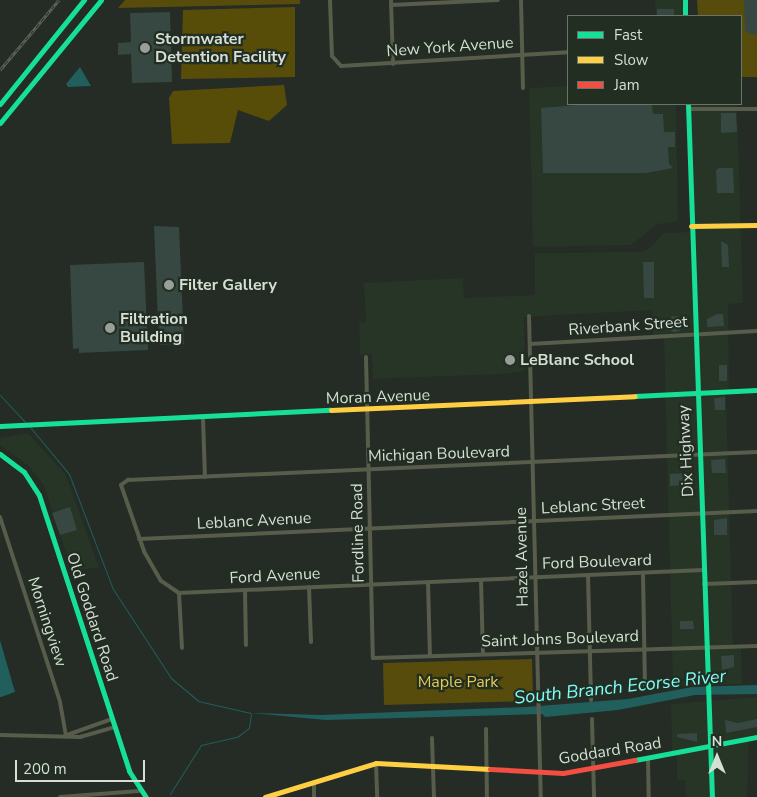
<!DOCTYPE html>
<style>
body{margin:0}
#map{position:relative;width:757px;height:797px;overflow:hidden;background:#252b25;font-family:"Nunito Sans",sans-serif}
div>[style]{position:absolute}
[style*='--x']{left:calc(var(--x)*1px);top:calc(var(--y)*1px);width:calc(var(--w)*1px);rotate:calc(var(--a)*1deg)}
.built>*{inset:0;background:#263525}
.green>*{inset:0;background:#584c0c}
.forest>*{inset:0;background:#584c09}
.water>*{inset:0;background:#215f5d}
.stream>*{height:1px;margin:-0.5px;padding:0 0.5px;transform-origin:0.5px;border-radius:0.5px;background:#215f5d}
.building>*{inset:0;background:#364841}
.round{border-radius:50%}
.street>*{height:4px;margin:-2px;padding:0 2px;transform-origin:2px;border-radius:2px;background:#575c4b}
.fast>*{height:5px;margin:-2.5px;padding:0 2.5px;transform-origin:2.5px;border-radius:2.5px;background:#16e098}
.slow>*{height:5px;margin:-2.5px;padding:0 2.5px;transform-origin:2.5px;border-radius:2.5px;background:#ffcf43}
.jam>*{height:5px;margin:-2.5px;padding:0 2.5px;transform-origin:2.5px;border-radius:2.5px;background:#f24e42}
.rail>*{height:3px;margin-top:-1.5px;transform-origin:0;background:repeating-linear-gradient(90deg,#222e22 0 4px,#62675c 0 8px);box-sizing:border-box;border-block:1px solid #62675c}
.dots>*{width:14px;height:14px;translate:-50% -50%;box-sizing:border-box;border:2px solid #222e22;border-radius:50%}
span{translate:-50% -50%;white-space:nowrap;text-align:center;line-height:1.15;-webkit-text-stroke:4.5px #222e22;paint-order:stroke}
.poi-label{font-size:16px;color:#d6ded6;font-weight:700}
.left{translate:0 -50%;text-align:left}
.street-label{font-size:16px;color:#d6ded6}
.park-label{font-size:16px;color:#e5c952}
.water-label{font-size:18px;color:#80fcf8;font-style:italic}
.legend{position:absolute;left:567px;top:15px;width:175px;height:90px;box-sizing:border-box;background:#222e22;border:1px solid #6a746a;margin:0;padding:6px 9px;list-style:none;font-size:15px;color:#d6ded6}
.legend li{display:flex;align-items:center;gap:10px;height:25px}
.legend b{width:25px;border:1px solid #6a746a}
.north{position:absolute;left:692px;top:732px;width:50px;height:50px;-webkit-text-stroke:4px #222e22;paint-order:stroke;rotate:0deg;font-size:14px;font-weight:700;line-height:20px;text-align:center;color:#d6ded6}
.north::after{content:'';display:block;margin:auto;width:18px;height:22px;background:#d6ded6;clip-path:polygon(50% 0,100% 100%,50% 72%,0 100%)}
.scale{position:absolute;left:15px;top:760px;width:130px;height:22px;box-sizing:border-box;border:2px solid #d6ded6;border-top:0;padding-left:6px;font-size:15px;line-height:18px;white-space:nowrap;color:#d6ded6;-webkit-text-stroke:4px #222e22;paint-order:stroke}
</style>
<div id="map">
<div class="built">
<div style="clip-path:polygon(655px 0,685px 0,685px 16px,656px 16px)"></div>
<div style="clip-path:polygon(568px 86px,568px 104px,676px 104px,678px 221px,658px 224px,631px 245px,533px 247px,529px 88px)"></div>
<div style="clip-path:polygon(688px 104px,737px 104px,743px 303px,728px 304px,729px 386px,726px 395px,733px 646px,741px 646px,742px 684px,673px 686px,664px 339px,653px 339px,652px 310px,524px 317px,525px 371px,501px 374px,373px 379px,372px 354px,360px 355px,359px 323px,366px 322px,364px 283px,463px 278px,464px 298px,535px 295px,535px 253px,640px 252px,649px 249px,664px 233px,691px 232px)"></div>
<div style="clip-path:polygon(28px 433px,66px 475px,99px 568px,72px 570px,44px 486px,29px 466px,0 445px,0 438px)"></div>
<div style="clip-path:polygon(757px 697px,757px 737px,749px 739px,747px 797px,686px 797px,685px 780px,677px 780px,677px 752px,672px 753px,671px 704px)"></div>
</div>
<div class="green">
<div style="clip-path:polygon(125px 0,300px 0,300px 4px,118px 8px)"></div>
<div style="clip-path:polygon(697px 0,757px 0,757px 77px,741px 77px,741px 16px,698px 16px)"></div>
<div style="clip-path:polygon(532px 659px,533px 701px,384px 705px,383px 663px)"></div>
</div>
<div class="forest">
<div style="clip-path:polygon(295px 7px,295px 77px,181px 79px,183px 10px)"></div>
<div style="clip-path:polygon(284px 85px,287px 105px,269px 121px,238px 110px,230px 143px,172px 144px,169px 98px,173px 91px)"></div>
</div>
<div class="water">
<div style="clip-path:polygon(80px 67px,91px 86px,68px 87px,66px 84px)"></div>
<div style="clip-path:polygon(0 640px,15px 692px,1px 697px,0 697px)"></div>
<div style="clip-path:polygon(757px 685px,757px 694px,695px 695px,618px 710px,545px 717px,542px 714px,326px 720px,251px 713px,321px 715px,526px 707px,628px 699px,692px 687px)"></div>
</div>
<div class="stream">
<div style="--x:0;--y:395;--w:37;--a:47"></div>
<div style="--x:30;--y:427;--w:61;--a:50.3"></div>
<div style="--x:69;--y:474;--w:123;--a:69.1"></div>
<div style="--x:113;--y:589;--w:106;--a:56.9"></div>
<div style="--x:171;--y:678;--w:35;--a:40"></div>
<div style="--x:198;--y:701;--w:54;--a:12.8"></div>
<div style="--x:170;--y:794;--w:58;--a:-57.7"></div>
<div style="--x:201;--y:745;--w:37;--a:-13"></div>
<div style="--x:237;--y:737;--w:15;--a:-37"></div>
<div style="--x:249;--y:728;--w:14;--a:-82"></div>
</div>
<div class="building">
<div style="clip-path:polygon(744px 0,757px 0,757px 33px,752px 35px,745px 31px)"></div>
<div style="clip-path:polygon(657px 9px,674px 9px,674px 16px,657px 16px)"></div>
<div style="clip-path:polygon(170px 12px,172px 82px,132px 83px,131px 54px,118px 55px,118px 43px,131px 42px,130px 13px)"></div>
<div style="clip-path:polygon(590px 104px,652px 105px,653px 114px,663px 114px,664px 132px,675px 132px,675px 147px,668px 147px,669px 164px,673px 168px,646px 173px,543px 173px,541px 108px)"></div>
<div style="clip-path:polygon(721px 113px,736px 113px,737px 132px,721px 133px)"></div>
<div style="clip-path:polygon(719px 168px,733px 168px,734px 193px,717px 193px,716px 170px)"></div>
<div style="clip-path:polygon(154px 226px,179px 227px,184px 344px,159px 345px)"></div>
<div style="clip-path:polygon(721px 241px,728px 245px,729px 267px,722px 267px)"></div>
<div style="clip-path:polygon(144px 262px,148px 350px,79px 353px,79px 348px,73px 349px,70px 265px)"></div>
<div style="clip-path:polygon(643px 262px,654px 262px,654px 298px,644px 298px)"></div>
<div style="clip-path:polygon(717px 314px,723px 314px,724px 326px,707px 327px,707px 319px)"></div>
<div class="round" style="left:667px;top:316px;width:16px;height:16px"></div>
<div style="clip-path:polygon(719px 365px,727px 365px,727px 381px,719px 381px)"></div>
<div style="clip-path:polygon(725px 397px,725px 410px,715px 410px,714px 398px)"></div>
<div style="clip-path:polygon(725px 459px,726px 473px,712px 473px,711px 460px)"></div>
<div style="clip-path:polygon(688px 473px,688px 485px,670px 486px,670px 474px)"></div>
<div style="clip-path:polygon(70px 507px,77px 530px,60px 535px,52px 513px)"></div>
<div style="clip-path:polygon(727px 518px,727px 535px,714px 535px,714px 520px)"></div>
<div style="clip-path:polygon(680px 621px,693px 621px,694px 629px,680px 629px)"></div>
<div style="clip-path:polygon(734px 655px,734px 667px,722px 670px,721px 656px)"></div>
<div style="clip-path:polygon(757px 719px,757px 727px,726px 733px,725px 720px,738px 723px)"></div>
<div style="clip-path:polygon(697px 733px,697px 742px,677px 737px,677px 734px)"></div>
</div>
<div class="street">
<div style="--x:330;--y:0;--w:56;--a:88"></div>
<div style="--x:332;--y:56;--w:13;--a:48"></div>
<div style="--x:341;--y:66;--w:227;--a:-3.5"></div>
<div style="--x:391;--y:0;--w:64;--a:88.2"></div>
<div style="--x:521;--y:0;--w:88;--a:88.7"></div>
<div style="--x:391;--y:5;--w:107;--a:-2.7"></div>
<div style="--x:688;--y:109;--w:69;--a:0"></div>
<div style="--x:529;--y:316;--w:481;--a:88.6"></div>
<div style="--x:530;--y:344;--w:227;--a:-3.3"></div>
<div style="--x:366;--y:357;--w:301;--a:88.7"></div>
<div style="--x:373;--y:658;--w:384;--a:-1.8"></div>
<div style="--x:203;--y:418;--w:59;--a:88.1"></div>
<div style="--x:0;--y:517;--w:194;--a:72"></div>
<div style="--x:60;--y:702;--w:34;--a:80"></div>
<div style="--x:139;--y:539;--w:619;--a:-2.59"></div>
<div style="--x:703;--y:570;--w:525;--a:177.49"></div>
<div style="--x:179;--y:593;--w:22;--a:-146"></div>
<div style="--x:161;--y:581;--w:34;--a:-120"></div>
<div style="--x:144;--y:551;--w:70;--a:-109.2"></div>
<div style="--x:121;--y:485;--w:9;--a:-36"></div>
<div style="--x:128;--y:480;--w:630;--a:-2.55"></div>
<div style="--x:643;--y:573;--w:116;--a:89"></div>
<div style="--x:588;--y:575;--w:125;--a:88.6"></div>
<div style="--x:481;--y:580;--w:74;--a:88.5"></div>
<div style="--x:428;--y:582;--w:74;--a:88.5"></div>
<div style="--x:704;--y:584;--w:53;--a:-2.2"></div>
<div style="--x:309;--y:587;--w:55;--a:87.9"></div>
<div style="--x:245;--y:590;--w:55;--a:89"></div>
<div style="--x:179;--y:593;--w:55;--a:86.9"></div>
<div style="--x:592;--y:719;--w:78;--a:88.5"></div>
<div style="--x:486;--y:729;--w:68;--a:89.2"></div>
<div style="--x:0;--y:735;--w:80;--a:1.4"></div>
<div style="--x:80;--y:737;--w:36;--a:-16"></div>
<div style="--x:67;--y:735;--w:48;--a:-19.6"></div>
<div style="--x:432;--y:738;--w:59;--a:88.1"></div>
<div style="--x:648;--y:758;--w:39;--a:89"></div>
<div style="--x:376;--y:763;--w:34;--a:88"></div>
<div style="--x:314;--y:782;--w:15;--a:90"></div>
<div style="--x:60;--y:797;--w:79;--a:-4.3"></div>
</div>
<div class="fast">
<div style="--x:685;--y:0;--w:16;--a:90"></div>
<div style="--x:0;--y:104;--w:134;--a:-51.1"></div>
<div style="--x:688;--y:104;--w:693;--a:88.02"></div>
<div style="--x:0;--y:123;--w:159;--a:-50.6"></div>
<div style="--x:635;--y:396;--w:122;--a:-2.8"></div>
<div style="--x:0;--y:426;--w:331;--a:-2.8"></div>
<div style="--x:0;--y:454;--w:30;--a:37"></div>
<div style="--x:24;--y:472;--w:27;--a:57"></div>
<div style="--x:39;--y:495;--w:290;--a:71.9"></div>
<div style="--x:129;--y:771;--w:31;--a:57"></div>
<div style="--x:635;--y:760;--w:124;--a:-10.7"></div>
</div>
<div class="slow">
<div style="--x:691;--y:226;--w:66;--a:-0.9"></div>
<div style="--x:331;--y:410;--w:304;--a:-2.6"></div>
<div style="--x:265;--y:797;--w:116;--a:-17"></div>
<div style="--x:376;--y:763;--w:114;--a:3"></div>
</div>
<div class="jam">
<div style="--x:490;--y:769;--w:73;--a:3.1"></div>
<div style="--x:563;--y:773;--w:73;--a:-10.2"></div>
</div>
<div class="rail">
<div style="--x:0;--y:70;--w:92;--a:-49.9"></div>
</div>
<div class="dots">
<div style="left:145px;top:48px;background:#989f98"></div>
<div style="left:169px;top:285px;background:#989f98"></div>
<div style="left:110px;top:328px;background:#989f98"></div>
<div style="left:510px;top:360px;background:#989f98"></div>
</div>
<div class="poi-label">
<span class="left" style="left:155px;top:48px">Stormwater<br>Detention Facility</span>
<span class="left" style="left:179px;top:285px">Filter Gallery</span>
<span class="left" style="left:120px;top:328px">Filtration<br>Building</span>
<span class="left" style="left:520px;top:360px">LeBlanc School</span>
</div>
<div class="street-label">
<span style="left:450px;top:47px;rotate:-4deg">New York Avenue</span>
<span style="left:628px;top:326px;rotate:-4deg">Riverbank Street</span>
<span style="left:378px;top:397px;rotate:-2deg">Moran Avenue</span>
<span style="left:686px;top:451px;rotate:-93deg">Dix Highway</span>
<span style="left:439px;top:454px;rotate:-2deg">Michigan Boulevard</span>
<span style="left:593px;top:506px;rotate:-3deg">Leblanc Street</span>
<span style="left:254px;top:521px;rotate:-3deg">Leblanc Avenue</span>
<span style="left:358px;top:533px;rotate:-91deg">Fordline Road</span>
<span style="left:522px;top:557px;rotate:-91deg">Hazel Avenue</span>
<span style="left:597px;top:562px;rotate:-2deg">Ford Boulevard</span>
<span style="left:275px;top:576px;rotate:-3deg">Ford Avenue</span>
<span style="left:92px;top:617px;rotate:72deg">Old Goddard Road</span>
<span style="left:47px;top:622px;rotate:72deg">Morningview</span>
<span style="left:560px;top:639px;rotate:-2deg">Saint Johns Boulevard</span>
<span style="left:610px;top:751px;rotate:-9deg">Goddard Road</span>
</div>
<div class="park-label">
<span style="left:458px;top:682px">Maple Park</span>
</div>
<div class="water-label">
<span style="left:620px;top:687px;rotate:-6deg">South Branch Ecorse River</span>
</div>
<ul class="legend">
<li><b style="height:6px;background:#16e098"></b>Fast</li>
<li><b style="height:6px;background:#ffcf43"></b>Slow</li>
<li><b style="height:6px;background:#f24e42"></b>Jam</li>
</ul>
<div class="north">N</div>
<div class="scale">200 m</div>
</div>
